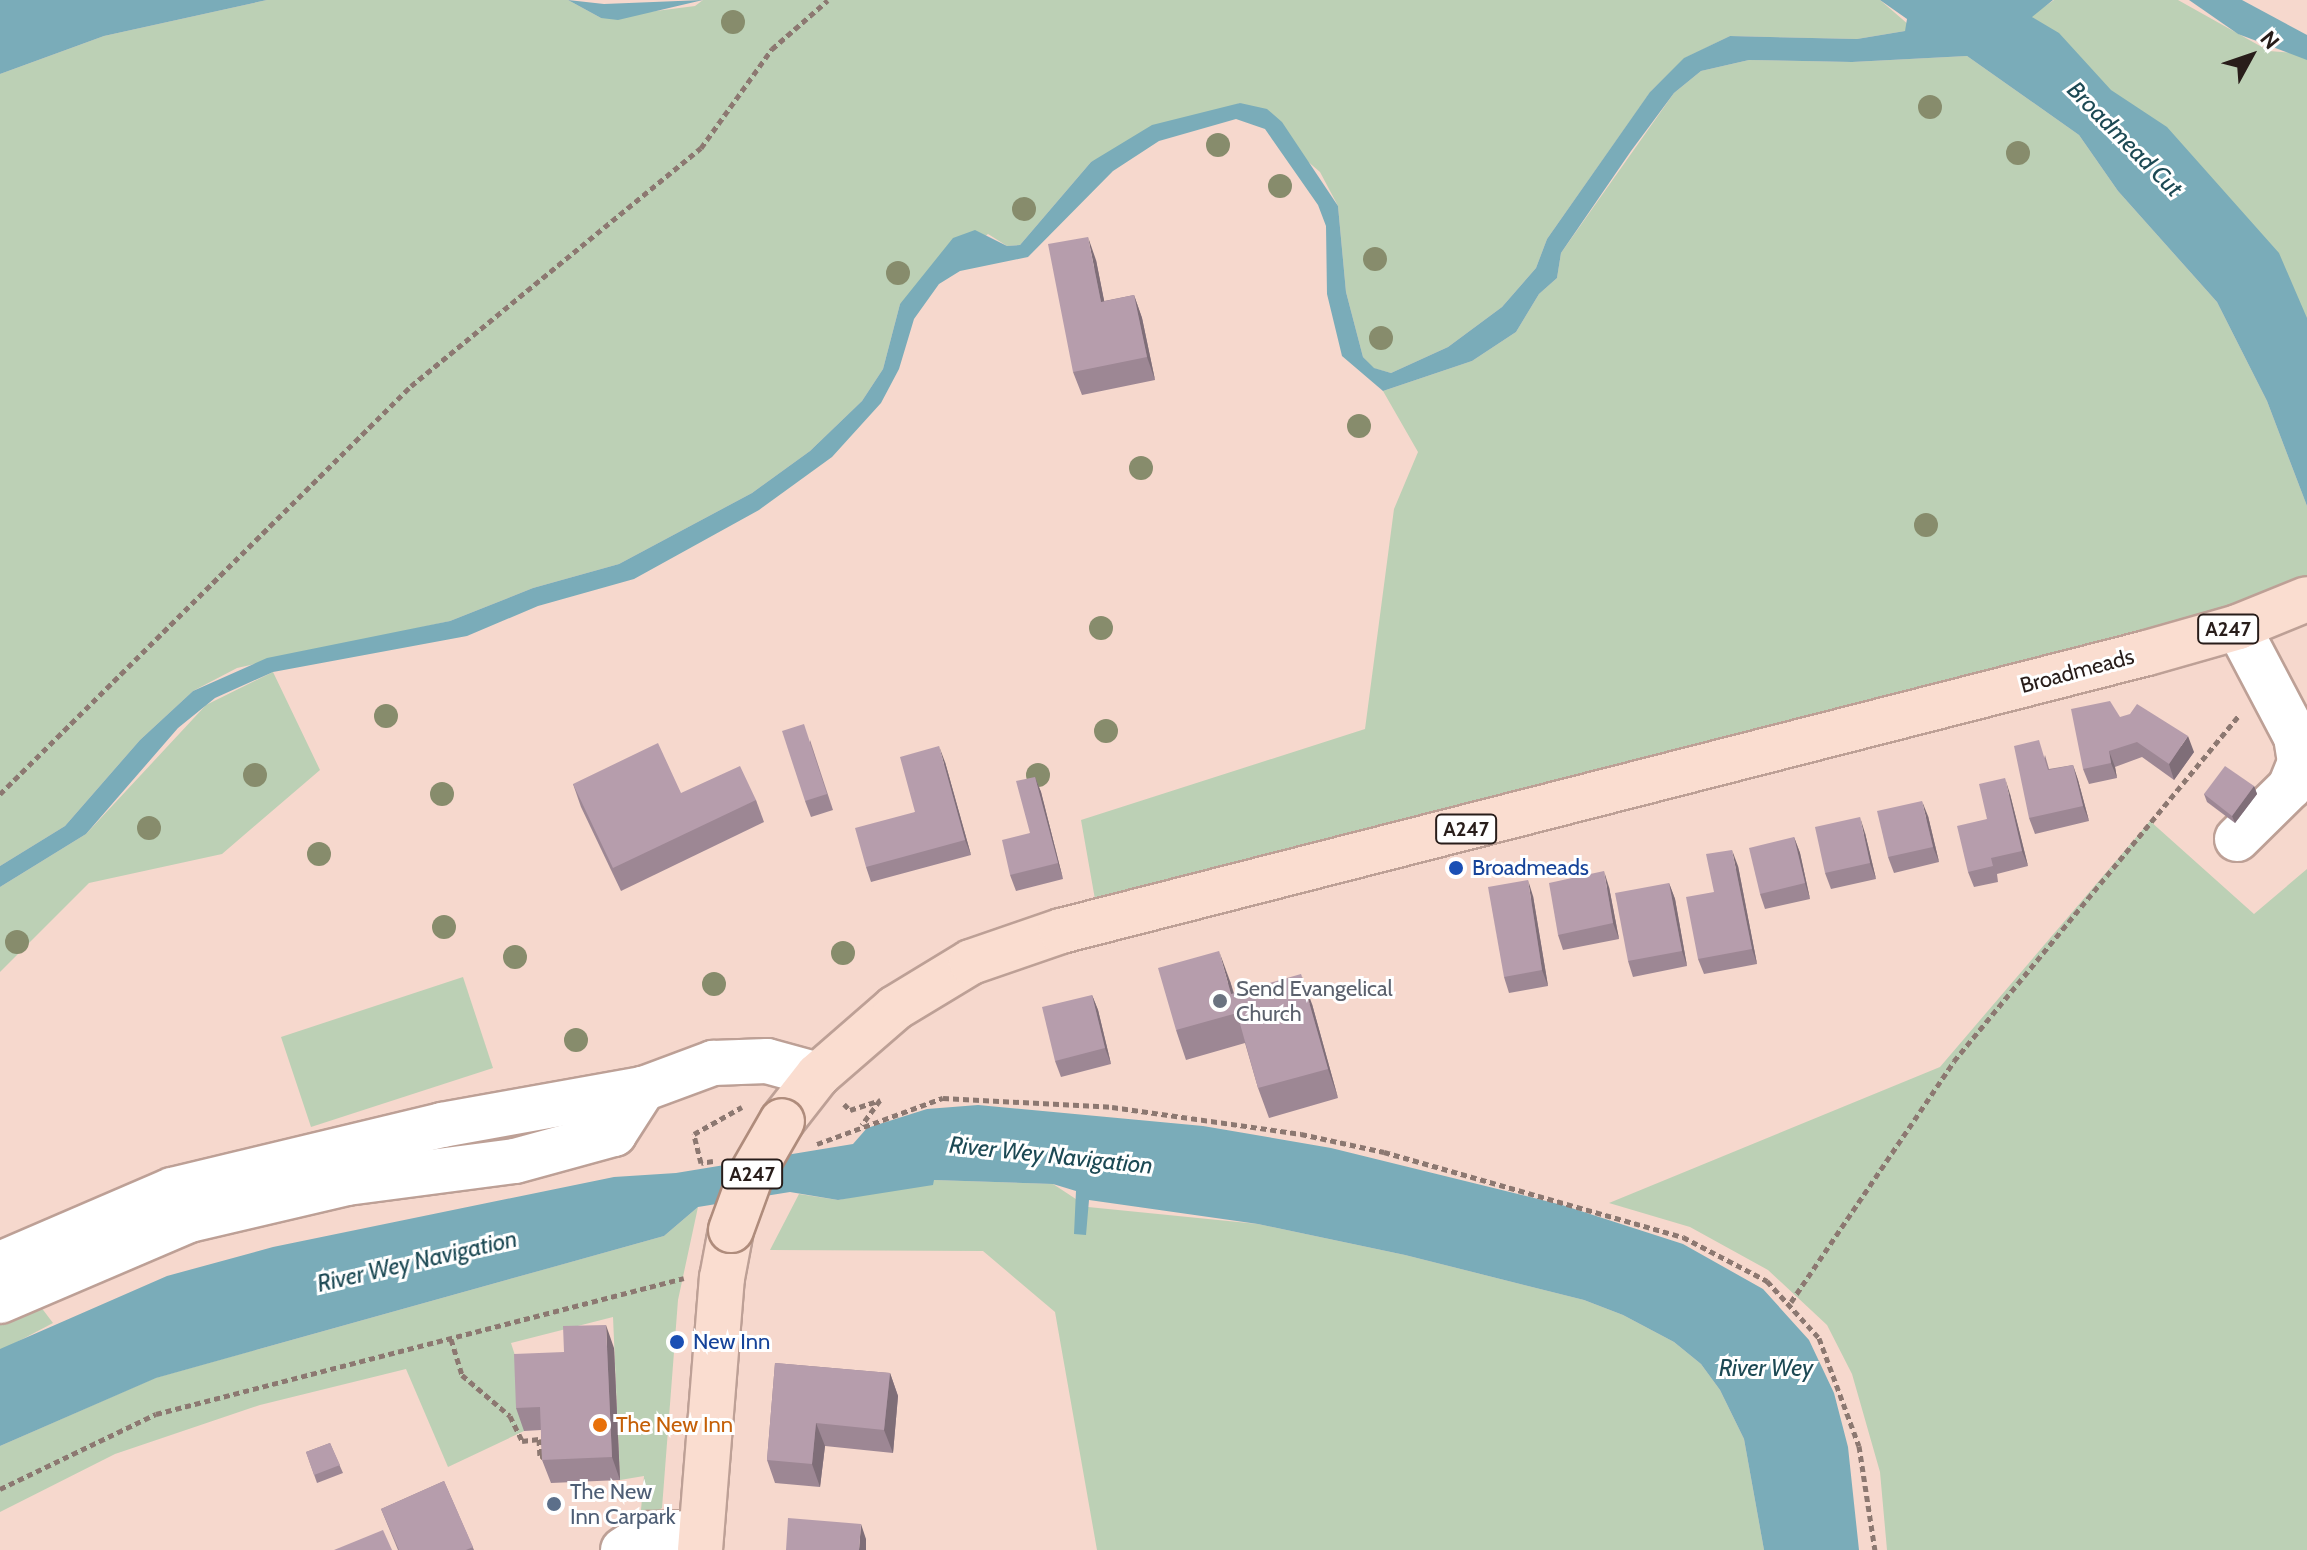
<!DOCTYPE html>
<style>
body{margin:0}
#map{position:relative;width:2307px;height:1550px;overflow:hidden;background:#f6d8cd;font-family:Cabin,sans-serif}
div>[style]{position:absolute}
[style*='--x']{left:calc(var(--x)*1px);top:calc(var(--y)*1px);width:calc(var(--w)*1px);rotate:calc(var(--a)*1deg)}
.green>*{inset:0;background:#bcd0b5}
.water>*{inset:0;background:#7aacb9}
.path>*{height:5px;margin-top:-2.5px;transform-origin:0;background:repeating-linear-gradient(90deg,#8c7871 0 6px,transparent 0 10px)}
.roads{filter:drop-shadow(2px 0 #bda096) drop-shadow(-2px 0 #bda096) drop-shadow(0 2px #bda096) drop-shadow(0 -2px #bda096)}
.minor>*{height:44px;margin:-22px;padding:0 22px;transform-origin:22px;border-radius:22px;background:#fff}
.major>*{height:44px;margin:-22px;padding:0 22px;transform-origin:22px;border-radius:22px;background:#faddd0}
.bridges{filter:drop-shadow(2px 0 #af8c7c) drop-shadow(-2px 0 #af8c7c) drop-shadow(0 2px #af8c7c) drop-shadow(0 -2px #af8c7c)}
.major-bridge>*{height:44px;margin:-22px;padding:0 22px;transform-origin:22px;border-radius:22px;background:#faddd0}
.trees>*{width:24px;height:24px;margin:-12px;border-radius:50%;background:#878c6c}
.wall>*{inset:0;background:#9d8794}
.shaded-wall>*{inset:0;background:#7f6e78}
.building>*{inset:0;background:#b69dac}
.dots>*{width:22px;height:22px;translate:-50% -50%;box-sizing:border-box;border:4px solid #fff;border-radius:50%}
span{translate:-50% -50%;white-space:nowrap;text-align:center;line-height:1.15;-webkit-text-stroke:6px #fff;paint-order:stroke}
.shield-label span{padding:2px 6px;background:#fff;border:2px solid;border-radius:6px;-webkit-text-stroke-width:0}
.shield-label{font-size:20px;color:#281d1a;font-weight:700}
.street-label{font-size:22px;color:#281d1a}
.transit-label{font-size:22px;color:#164399}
.left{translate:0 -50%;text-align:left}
.worship-label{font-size:22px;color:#5b616d}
.food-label{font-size:22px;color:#c56008}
.service-label{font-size:22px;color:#4e5e75}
.water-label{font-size:24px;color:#1c4954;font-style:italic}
.north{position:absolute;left:2211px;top:16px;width:80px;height:80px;-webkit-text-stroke:6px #fff;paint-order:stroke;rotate:50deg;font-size:22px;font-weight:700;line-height:32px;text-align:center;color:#281d1a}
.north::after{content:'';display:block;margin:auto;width:28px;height:36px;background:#281d1a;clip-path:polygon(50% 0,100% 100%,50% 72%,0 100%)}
</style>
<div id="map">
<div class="green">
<div style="clip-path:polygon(267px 0,568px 0,601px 18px,695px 6px,703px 0,1880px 0,1909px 25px,1905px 31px,1857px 39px,1730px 36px,1685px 58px,1651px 91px,1547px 239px,1536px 268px,1502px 307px,1448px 347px,1391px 373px,1373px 368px,1363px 357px,1346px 292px,1338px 206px,1320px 172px,1240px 103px,1091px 162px,1020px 245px,1007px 246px,988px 234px,900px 304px,883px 369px,862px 401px,810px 451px,752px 493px,619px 564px,533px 588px,450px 621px,237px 668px,193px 691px,140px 740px,65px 826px,0 866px,0 74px,104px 36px)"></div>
<div style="clip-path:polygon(2054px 0,2178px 0,2269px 51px,2307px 54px,2307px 328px,2031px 16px)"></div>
<div style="clip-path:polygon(1967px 56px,2079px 135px,2118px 191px,2217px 302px,2267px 401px,2307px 506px,2307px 577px,2215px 614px,1096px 905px,1081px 820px,1365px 729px,1394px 509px,1418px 452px,1383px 391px,1472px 361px,1516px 332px,1539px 294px,1557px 278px,1561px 253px,1674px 93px,1701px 71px,1749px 60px,1852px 62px)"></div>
<div style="clip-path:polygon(273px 672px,320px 770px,222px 854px,89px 883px,0 972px,0 887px,86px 834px,206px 705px)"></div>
<div style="clip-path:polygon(2150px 821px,2254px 914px,2307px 869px,2307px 1550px,1887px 1550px,1880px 1472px,1852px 1374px,1827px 1325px,1768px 1270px,1690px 1227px,1609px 1203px,1940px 1067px)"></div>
<div style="clip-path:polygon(463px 977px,493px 1068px,311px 1127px,281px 1037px)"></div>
<div style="clip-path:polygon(934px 1180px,1053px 1184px,1088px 1207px,1258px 1224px,1405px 1255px,1584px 1300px,1623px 1315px,1674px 1342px,1701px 1364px,1720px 1390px,1744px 1439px,1764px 1550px,1097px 1550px,1055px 1312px,983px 1251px,770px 1250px,799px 1194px,838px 1200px)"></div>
<div style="clip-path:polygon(698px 1207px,678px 1300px,662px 1508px,640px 1521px,644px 1476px,620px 1480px,613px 1317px,511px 1343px,522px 1377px,524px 1431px,448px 1467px,406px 1369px,260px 1405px,115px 1454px,0 1512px,0 1446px,155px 1378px,664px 1236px)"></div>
<div style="clip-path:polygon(0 1253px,53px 1323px,0 1351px)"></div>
</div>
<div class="water">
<div style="clip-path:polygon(0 0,267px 0,104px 36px,0 74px)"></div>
<div style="clip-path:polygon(568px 0,604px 4px,703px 0,618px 20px,601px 18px)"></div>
<div style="clip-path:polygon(1880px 0,2053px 0,2032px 17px,2059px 33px,2111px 90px,2167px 127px,2279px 253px,2307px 318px,2307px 506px,2267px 401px,2217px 302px,2118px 191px,2079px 135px,1967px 56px,1852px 62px,1749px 60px,1701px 71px,1674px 93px,1631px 151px,1561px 253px,1557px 278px,1539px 294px,1516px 332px,1472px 361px,1383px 391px,1342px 356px,1327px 294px,1326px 226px,1318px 205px,1265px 129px,1236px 119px,1159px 141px,1113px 171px,1028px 257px,960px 271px,939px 284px,914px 319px,899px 369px,881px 403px,832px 457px,759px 510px,634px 579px,538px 606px,467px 636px,273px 672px,215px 698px,178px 728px,86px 834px,0 887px,0 866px,65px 826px,140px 740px,193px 691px,267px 658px,450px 621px,533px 588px,619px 564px,752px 493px,810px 451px,862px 401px,883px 369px,900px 304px,953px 238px,975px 230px,1007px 246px,1020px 245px,1091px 162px,1152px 125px,1240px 103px,1267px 109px,1282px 122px,1338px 206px,1346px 292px,1363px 357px,1374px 368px,1391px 373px,1448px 347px,1502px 307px,1536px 268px,1547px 239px,1650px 92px,1684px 58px,1730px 36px,1857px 39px,1905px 31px,1907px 19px)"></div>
<div style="clip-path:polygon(2189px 0,2242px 0,2307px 35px,2307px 60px,2238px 34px)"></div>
<div style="clip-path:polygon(978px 1105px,1203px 1126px,1331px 1148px,1562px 1205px,1683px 1244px,1763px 1289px,1809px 1340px,1834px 1393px,1848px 1447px,1859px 1550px,1764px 1550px,1744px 1439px,1720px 1390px,1701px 1364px,1674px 1342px,1623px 1315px,1584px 1300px,1405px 1255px,1258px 1224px,1089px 1200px,1086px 1235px,1074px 1234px,1076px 1191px,1053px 1184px,934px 1180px,933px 1185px,838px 1200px,790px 1192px,698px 1207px,664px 1236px,156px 1378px,0 1446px,0 1349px,167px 1276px,273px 1247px,614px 1177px,676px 1173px,853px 1144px,867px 1128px,927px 1109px)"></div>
</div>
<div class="path">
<div style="--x:0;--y:794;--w:579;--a:-44.79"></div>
<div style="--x:411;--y:386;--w:375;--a:-39.4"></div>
<div style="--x:701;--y:148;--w:122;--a:-54.4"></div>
<div style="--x:772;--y:49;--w:74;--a:-41.2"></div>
<div style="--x:844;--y:1104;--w:8;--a:45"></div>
<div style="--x:850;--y:1110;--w:32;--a:-18"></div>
<div style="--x:880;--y:1100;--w:31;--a:126"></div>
<div style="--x:817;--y:1144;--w:134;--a:-20.1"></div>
<div style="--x:943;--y:1098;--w:169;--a:3"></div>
<div style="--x:1112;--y:1107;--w:191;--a:8.1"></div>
<div style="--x:1301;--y:1134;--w:85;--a:12.2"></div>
<div style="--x:1384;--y:1152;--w:311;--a:15.9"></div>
<div style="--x:1683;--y:1237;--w:95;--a:27.6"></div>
<div style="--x:1767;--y:1281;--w:77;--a:47.6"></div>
<div style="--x:1819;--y:1338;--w:115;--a:69.7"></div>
<div style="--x:1859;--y:1446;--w:105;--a:81.3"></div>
<div style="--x:713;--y:1161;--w:12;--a:171"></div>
<div style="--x:701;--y:1163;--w:30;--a:-104"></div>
<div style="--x:694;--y:1134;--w:55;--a:-29.4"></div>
<div style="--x:1791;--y:1302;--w:291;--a:-55.9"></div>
<div style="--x:1954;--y:1061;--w:448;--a:-50.5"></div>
<div style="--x:451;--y:1339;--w:38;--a:73"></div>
<div style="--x:462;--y:1375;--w:63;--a:40.5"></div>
<div style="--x:510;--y:1416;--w:28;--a:64"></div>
<div style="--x:522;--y:1441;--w:17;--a:-7"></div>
<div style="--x:539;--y:1439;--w:18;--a:87"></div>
<div style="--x:540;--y:1457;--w:7;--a:-16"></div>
<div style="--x:0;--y:1489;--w:173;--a:-25.7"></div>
<div style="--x:156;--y:1414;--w:545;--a:-14.44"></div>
</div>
<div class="roads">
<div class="minor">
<div style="--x:2237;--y:839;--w:74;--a:-44.5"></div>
<div style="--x:2290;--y:787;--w:27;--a:-68"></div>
<div style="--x:2300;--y:762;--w:25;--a:-99"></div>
<div style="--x:2296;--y:737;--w:124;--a:-117.8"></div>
<div style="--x:0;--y:1264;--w:187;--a:-23.3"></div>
<div style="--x:172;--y:1190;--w:278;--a:-13.5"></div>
<div style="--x:442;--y:1125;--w:204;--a:-10.2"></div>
<div style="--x:643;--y:1089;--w:75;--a:-20.4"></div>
<div style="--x:713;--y:1063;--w:54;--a:-2.1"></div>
<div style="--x:767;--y:1061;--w:53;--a:15.4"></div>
<div style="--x:0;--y:1301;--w:206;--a:-23.2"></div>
<div style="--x:189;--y:1220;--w:162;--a:-13.2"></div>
<div style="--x:347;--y:1183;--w:169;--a:-7.5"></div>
<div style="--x:515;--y:1161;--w:103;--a:-15.3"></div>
<div style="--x:614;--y:1134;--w:54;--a:-57.2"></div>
<div style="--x:623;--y:1550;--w:30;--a:-33"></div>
<div style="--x:648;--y:1534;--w:53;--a:-1.1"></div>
</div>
<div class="major">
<div style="--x:782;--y:1121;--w:58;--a:-52"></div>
<div style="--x:818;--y:1075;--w:102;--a:-41"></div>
<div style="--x:895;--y:1008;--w:89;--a:-31.2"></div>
<div style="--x:971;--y:962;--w:95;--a:-19"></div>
<div style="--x:1061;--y:931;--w:1121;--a:-14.36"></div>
<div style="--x:2147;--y:653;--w:95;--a:-15.9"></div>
<div style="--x:2238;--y:627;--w:74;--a:-22.1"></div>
<div style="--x:700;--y:1550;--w:273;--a:-85.4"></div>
<div style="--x:722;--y:1278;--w:49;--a:-79.4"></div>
</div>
</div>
<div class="bridges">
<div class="major-bridge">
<div style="--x:731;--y:1230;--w:59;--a:-70"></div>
<div style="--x:751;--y:1175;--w:62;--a:-60.1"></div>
</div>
</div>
<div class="trees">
<div style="left:733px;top:22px"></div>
<div style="left:1930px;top:107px"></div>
<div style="left:1218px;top:145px"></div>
<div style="left:2018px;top:153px"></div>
<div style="left:1280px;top:186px"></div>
<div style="left:1024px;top:209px"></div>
<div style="left:1375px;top:259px"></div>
<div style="left:898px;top:273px"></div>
<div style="left:1381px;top:338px"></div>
<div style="left:1359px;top:426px"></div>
<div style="left:1141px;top:468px"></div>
<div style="left:1926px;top:525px"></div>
<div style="left:1101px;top:628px"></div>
<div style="left:386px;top:716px"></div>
<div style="left:1106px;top:731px"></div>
<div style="left:255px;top:775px"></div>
<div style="left:1038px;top:775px"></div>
<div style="left:442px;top:794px"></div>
<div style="left:149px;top:828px"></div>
<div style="left:319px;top:854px"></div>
<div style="left:444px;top:927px"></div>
<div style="left:17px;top:942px"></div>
<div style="left:843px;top:953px"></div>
<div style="left:515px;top:957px"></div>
<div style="left:714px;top:984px"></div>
<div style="left:576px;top:1040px"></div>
</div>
<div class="wall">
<div style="clip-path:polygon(1096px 260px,1104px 301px,1134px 295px,1142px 318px,1155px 380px,1082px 395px,1073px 372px)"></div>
<div style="clip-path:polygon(2120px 717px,2194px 752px,2174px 780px,2142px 757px,2115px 767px,2117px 778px,2089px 784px,2083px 769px)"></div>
<div style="clip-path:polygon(810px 740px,833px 810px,811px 817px,805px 801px)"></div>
<div style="clip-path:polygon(2045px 755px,2049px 769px,2073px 765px,2078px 780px,2089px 821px,2035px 834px,2029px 818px)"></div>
<div style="clip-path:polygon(945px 762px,971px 855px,871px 882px,866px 867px,915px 812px)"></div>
<div style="clip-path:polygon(1035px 777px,1041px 792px,1063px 879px,1016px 891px,1010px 875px,1030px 833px)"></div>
<div style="clip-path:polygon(573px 784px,756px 800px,764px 822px,621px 891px,581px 807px)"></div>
<div style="clip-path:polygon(2254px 786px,2257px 794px,2235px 823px,2207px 802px,2204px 794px)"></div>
<div style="clip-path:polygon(2010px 794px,2028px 866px,1997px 874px,1998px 882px,1974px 887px,1968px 872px,1987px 819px)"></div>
<div style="clip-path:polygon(1928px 816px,1939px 862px,1894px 873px,1888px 857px)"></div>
<div style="clip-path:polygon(1865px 833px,1876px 879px,1831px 889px,1825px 873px)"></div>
<div style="clip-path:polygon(1794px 837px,1800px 853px,1810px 899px,1765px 909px,1760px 894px)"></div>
<div style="clip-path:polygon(1738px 866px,1757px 964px,1704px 974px,1698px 959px,1714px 892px)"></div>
<div style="clip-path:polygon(1669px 883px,1675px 899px,1687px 966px,1633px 977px,1628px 961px)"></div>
<div style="clip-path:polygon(1609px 887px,1619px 939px,1563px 950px,1558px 935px)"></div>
<div style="clip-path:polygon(1533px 896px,1548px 986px,1509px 993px,1504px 977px)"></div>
<div style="clip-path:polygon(1230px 981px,1234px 993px,1312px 1004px,1338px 1098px,1269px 1118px,1258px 1088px,1245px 1043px,1186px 1060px,1176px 1030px)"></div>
<div style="clip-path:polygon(1092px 995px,1098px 1010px,1111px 1064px,1061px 1077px,1055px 1061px)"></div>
<div style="clip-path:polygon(614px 1348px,620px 1480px,551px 1483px,542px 1460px,541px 1430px,524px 1431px,516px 1408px,564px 1352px)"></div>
<div style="clip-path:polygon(775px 1363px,890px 1373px,898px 1396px,893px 1453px,825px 1446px,820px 1487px,775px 1483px,767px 1460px)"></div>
<div style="clip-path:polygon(330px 1443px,343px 1473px,317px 1483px,306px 1452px)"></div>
<div style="clip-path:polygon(444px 1481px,474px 1550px,398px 1550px,381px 1509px)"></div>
</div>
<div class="shaded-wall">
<div style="clip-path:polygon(1088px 237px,1096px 260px,1109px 325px,1101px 302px)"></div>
<div style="clip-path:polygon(1134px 295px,1142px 318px,1155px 380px,1147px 357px)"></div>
<div style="clip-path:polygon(2188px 736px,2194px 752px,2174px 780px,2169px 764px)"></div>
<div style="clip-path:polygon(939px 746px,945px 762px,971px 855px,965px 840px)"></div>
<div style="clip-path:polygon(2109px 751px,2115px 767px,2117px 778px,2111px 763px)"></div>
<div style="clip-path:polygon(2073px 765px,2078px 780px,2089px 821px,2083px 806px)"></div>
<div style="clip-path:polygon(1035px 777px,1041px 792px,1063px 879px,1058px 863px)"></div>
<div style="clip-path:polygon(2005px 778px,2010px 794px,2028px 866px,2022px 851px)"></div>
<div style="clip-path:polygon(2254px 786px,2257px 794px,2235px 823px,2232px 816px)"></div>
<div style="clip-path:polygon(1922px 801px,1928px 816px,1939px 862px,1933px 847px)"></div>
<div style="clip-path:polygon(1860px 817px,1865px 833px,1876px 879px,1870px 863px)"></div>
<div style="clip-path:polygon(1794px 837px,1800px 853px,1810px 899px,1805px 883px)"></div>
<div style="clip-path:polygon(1732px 850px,1738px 866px,1757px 964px,1752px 949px)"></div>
<div style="clip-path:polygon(1604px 871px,1609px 887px,1619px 939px,1613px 923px)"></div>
<div style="clip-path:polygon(1528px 880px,1533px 896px,1548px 986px,1542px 970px)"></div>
<div style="clip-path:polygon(1669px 883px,1675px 899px,1687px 966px,1682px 951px)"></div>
<div style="clip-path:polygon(1219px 951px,1230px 981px,1242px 1024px,1231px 994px)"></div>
<div style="clip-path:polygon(1301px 974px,1312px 1004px,1338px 1098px,1328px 1069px)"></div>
<div style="clip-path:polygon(1092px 995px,1098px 1010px,1111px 1064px,1105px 1048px)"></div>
<div style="clip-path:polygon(606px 1325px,614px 1348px,620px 1480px,612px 1457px)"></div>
<div style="clip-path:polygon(890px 1373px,898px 1396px,893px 1453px,884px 1430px)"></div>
<div style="clip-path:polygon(816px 1423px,825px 1446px,820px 1487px,812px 1464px)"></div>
<div style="clip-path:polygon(861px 1524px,866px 1539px,866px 1550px,859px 1550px)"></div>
</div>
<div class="building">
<div style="clip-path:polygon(1088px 237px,1101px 302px,1134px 295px,1147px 357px,1073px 372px,1048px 244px)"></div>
<div style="clip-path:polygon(2110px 701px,2120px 717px,2130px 714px,2137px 704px,2188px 736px,2169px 764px,2137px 742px,2109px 751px,2111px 763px,2083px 769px,2071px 709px)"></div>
<div style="clip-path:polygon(804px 724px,827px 794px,805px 801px,782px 731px)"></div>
<div style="clip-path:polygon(2039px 740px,2048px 770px,2073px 765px,2083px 806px,2029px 818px,2014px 746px)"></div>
<div style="clip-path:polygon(658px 743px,681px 793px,740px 766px,756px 800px,613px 868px,573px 784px)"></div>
<div style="clip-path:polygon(939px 746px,965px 840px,866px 867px,855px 828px,915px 812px,900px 757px)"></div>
<div style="clip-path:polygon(2225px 766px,2254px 786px,2232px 816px,2204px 794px)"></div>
<div style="clip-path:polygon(1035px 777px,1058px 863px,1010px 875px,1002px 840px,1030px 833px,1016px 781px)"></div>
<div style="clip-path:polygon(2005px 778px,2022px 851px,1991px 858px,1993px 866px,1968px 872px,1957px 826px,1987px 819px,1979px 784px)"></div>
<div style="clip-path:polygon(1922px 801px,1933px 847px,1888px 857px,1877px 811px)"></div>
<div style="clip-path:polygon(1860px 817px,1870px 863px,1825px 873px,1815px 827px)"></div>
<div style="clip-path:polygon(1794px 837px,1805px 883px,1760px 894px,1749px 848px)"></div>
<div style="clip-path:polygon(1732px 850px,1752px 949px,1698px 959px,1686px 897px,1714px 892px,1706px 854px)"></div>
<div style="clip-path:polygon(1604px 871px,1613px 923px,1558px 935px,1549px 883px)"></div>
<div style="clip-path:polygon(1528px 880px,1542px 970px,1504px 977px,1488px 887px)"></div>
<div style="clip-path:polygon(1669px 883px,1682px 951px,1628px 961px,1615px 893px)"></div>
<div style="clip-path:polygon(1219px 951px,1231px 994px,1301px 974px,1328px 1069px,1258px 1088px,1237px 1013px,1176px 1030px,1158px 968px)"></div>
<div style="clip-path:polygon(1092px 995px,1105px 1048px,1055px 1061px,1042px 1007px)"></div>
<div style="clip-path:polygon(606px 1325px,612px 1457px,542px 1460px,540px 1407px,516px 1408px,514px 1354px,564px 1352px,563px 1326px)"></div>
<div style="clip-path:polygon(775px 1363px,890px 1373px,884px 1430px,816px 1423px,812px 1464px,767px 1460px)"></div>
<div style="clip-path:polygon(330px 1443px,340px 1465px,314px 1475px,306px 1452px)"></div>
<div style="clip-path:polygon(444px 1481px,473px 1547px,466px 1550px,399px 1550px,381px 1509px)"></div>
<div style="clip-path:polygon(788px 1518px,861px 1524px,859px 1550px,786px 1550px)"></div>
<div style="clip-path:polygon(383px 1530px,392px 1550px,334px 1550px)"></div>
</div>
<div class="dots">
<div style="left:1456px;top:868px;background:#1a4fb4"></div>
<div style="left:1220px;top:1001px;background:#6b7280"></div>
<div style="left:677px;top:1342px;background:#1a4fb4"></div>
<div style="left:600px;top:1425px;background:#e8710a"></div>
<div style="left:554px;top:1504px;background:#5c6f8a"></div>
</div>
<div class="shield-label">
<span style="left:2228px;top:629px">A247</span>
<span style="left:1466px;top:829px">A247</span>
<span style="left:752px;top:1174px">A247</span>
</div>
<div class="street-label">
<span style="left:2077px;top:671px;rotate:-15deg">Broadmeads</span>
</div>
<div class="transit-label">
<span class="left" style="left:1472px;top:868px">Broadmeads</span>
<span class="left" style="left:693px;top:1342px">New Inn</span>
</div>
<div class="worship-label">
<span class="left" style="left:1236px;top:1001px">Send Evangelical<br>Church</span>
</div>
<div class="food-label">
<span class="left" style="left:616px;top:1425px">The New Inn</span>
</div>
<div class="service-label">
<span class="left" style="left:570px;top:1504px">The New<br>Inn Carpark</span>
</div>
<div class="water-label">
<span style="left:2125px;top:139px;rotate:45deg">Broadmead Cut</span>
<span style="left:1051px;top:1155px;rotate:6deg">River Wey Navigation</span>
<span style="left:417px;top:1261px;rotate:-13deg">River Wey Navigation</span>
<span style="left:1766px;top:1368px">River Wey</span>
</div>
<div class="north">N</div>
</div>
